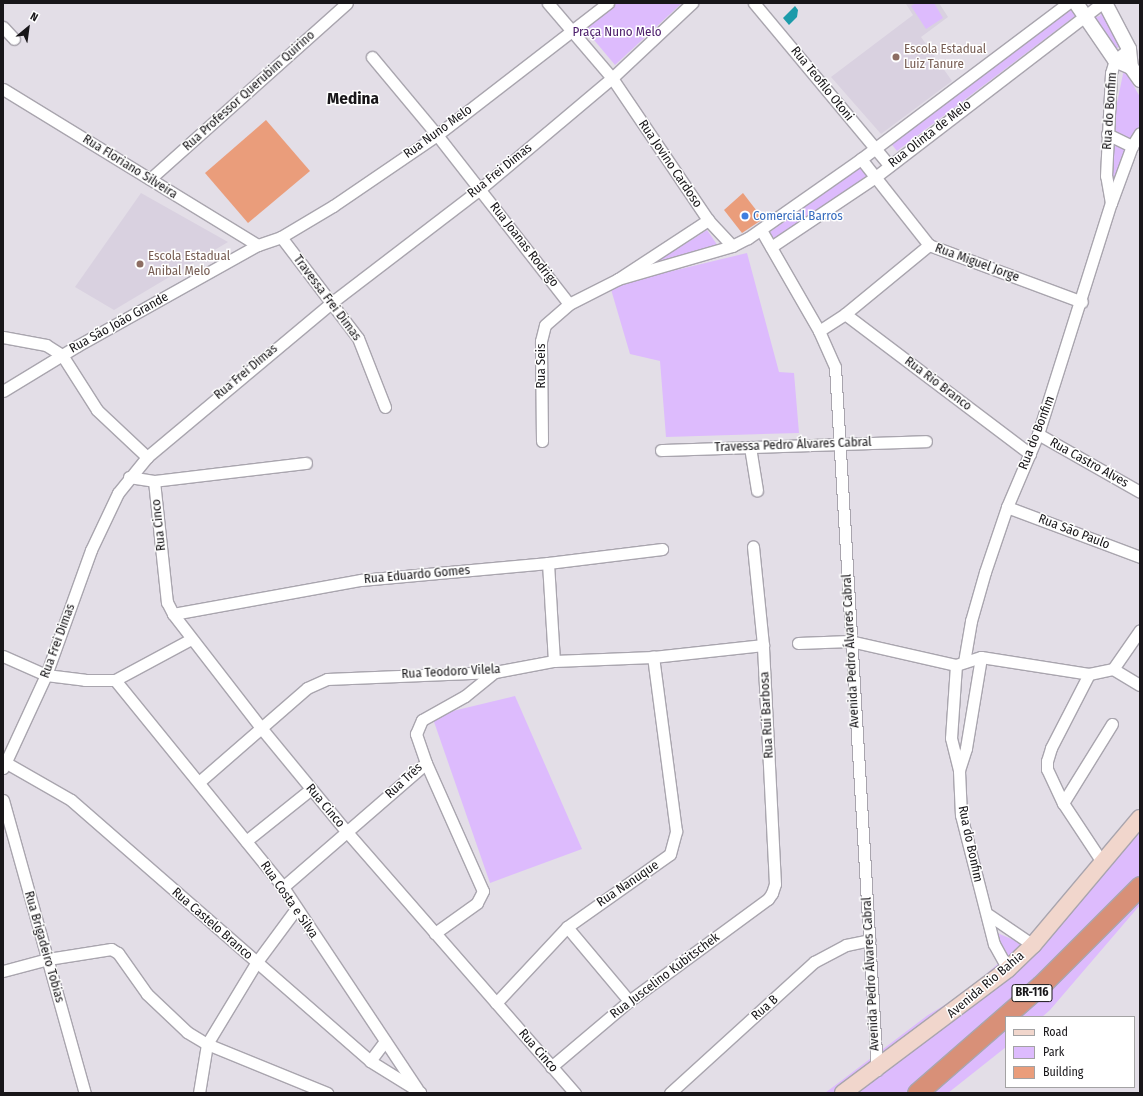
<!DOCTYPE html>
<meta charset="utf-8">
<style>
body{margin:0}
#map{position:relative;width:1143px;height:1096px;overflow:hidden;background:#e3dee7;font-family:"Fira Sans Condensed",sans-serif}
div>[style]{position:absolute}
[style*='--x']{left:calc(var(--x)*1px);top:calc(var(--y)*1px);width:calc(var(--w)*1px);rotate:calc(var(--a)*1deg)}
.built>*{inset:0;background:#d9d1e0}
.green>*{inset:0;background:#ddbbfd}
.water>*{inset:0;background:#1c9baa}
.building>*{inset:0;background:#ea9d7b}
.roads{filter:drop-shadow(1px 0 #a9a5ae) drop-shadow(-1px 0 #a9a5ae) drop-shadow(0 1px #a9a5ae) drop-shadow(0 -1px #a9a5ae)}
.minor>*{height:11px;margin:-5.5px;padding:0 5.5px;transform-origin:5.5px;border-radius:5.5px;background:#fff}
.tertiary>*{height:14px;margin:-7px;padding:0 7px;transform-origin:7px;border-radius:7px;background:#fff}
.secondary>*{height:16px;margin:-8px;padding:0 8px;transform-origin:8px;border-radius:8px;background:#f1d6cc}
.trunk>*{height:19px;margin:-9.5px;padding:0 9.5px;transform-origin:9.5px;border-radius:9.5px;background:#d89078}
.dots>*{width:11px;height:11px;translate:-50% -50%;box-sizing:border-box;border:2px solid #fff;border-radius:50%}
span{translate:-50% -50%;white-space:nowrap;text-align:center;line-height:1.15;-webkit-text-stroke:3px #fff;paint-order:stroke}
.shield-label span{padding:1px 3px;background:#fff;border:1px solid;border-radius:3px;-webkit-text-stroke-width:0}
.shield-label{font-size:12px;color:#181619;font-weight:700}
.park-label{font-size:13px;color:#4b1c6b}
.education-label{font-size:13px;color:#785e54}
.left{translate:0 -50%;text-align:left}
.street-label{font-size:13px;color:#181619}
.shop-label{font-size:13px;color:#366cbe}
.district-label{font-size:17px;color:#181619;font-weight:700}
.frame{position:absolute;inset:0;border:4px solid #181619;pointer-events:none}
.legend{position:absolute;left:1005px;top:1016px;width:130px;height:72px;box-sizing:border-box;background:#fff;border:1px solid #a3a2a3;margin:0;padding:5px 7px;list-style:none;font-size:12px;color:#181619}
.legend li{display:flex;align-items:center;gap:8px;height:20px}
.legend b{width:20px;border:1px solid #a3a2a3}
.north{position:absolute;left:8px;top:8px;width:40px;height:40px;-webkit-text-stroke:3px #fff;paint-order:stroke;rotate:29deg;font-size:11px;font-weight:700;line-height:16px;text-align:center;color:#181619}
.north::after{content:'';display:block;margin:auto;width:14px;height:18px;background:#181619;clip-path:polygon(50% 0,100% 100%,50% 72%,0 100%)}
</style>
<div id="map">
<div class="built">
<div style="clip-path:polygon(909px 3px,939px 3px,948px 17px,921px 37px,952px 81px,881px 134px,831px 77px,913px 15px,906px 4px)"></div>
<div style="clip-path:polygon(141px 193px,228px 242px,114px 310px,75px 287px)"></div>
</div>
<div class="green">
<div style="clip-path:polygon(617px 3px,682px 3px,615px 65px,584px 28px)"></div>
<div style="clip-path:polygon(916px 3px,934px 3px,943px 18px,926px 29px,911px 6px)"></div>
<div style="clip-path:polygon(1069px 7px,1075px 16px,897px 151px,889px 141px)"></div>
<div style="clip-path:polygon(1102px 10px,1119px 47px,1113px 50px,1091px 18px,1100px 16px)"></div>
<div style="clip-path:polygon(1124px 69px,1140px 97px,1140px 124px,1112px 183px,1109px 142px)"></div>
<div style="clip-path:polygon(862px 166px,869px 177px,775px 241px,770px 232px)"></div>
<div style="clip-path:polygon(707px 230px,718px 246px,655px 263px)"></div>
<div style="clip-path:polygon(747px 253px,779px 372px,794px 373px,799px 433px,666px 437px,660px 361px,630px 354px,610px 286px)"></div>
<div style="clip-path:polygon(515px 696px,582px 849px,490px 883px,432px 716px)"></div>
<div style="clip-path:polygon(1140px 808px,1140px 905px,1050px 1010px,1042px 1017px,1006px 1017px,1006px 1047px,948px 1093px,825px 1093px,928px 1015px,963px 994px,1008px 955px,995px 932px,1023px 944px)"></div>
</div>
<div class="water">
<div style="clip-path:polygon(795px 6px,798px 10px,797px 17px,789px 25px,783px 18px)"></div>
</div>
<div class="building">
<div style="clip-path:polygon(266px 120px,310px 171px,248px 223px,205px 173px)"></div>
<div style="clip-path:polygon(743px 193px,763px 219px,742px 233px,724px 210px)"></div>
</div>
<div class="roads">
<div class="minor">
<div style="--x:548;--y:3;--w:99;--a:49.5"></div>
<div style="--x:612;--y:78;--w:171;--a:55.9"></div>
<div style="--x:708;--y:220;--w:35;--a:47"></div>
<div style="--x:754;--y:3;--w:211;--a:50.2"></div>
<div style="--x:3;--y:27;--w:16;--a:47"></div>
<div style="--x:372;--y:57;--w:102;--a:50.2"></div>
<div style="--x:437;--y:135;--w:214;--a:52"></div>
<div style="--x:3;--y:89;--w:299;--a:31.5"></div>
<div style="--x:1107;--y:134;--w:28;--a:26"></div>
<div style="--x:861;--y:159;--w:110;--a:51.7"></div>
<div style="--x:929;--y:245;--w:163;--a:20.4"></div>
<div style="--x:150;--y:179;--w:264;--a:-41.8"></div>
<div style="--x:1111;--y:203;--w:27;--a:-100"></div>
<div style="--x:1106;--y:176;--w:103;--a:-87.2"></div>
<div style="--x:1111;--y:73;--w:14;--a:-73"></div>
<div style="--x:1115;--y:60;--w:18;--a:-38"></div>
<div style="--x:761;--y:230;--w:116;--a:60.1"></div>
<div style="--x:819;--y:331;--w:39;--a:66"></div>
<div style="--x:835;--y:367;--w:704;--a:86.58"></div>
<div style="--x:281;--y:237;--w:127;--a:52.7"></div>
<div style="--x:358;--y:338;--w:74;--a:68.6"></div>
<div style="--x:771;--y:247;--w:124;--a:-33.8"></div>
<div style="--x:874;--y:178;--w:287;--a:-37.5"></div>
<div style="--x:618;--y:279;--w:119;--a:-16.1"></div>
<div style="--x:732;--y:246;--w:18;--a:-27"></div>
<div style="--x:748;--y:238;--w:138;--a:-35"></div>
<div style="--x:861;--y:159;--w:259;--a:-37"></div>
<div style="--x:845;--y:314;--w:232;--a:37.1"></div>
<div style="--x:819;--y:331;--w:31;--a:-33"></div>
<div style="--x:845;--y:314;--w:109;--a:-39.4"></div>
<div style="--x:3;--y:337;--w:44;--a:10.5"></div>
<div style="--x:46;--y:345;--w:19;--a:32"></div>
<div style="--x:62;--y:355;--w:65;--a:57.5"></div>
<div style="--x:97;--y:410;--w:69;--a:43.2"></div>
<div style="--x:3;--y:391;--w:87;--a:-31.3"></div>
<div style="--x:77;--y:346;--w:207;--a:-29.2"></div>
<div style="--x:258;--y:245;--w:24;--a:-19"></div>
<div style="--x:281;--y:237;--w:61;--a:-30.8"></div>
<div style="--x:333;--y:206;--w:126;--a:-34.3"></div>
<div style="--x:437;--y:135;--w:216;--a:-37.7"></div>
<div style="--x:1038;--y:434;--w:117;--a:29.6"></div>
<div style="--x:542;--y:441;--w:100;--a:-90.6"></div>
<div style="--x:541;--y:341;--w:16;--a:-76"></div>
<div style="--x:545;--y:325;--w:32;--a:-41"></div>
<div style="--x:569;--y:304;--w:55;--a:-27"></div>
<div style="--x:618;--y:279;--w:108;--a:-33.2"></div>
<div style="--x:750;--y:447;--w:44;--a:80.8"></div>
<div style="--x:661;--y:450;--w:265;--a:-1.9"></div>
<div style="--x:129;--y:477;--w:25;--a:9"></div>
<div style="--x:154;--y:481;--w:153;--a:-6.8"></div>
<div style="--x:154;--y:481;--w:122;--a:83.9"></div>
<div style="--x:167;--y:602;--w:13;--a:63"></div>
<div style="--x:173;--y:614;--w:145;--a:52.3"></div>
<div style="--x:262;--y:729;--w:134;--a:50.5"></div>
<div style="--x:347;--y:832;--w:347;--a:48.9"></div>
<div style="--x:1007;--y:507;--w:142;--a:20.6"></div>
<div style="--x:548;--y:563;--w:98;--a:86.5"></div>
<div style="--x:173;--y:614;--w:191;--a:-10.3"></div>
<div style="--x:361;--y:580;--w:188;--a:-5.2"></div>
<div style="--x:548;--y:563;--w:115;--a:-7"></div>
<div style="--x:798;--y:643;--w:52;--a:-2.2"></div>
<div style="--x:850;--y:641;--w:109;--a:12.8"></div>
<div style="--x:956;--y:665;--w:26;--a:-18"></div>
<div style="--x:981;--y:657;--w:109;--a:8.9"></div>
<div style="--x:1089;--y:674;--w:25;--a:-12"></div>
<div style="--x:1113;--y:669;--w:31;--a:31"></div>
<div style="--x:3;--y:656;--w:47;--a:23.8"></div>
<div style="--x:46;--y:675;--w:39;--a:7"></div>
<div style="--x:85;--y:680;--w:30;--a:0"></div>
<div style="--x:115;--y:680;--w:86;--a:-28.3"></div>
<div style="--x:964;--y:662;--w:42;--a:-80.3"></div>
<div style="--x:971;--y:621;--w:51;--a:-74.1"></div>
<div style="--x:985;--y:572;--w:69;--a:-71.3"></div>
<div style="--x:1007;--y:507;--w:79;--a:-67"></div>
<div style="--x:1038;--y:434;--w:242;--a:-72.5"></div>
<div style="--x:1111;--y:203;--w:61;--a:-69.8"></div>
<div style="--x:1132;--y:146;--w:15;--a:-58"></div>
<div style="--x:956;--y:665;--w:73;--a:93.9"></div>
<div style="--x:951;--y:738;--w:34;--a:76"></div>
<div style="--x:959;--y:771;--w:44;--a:87.4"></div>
<div style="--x:961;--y:815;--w:133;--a:75.7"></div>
<div style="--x:994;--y:944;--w:29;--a:61"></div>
<div style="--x:1113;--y:669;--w:47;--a:-55.3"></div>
<div style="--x:1089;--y:674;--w:83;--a:117.2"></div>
<div style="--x:1051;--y:748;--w:14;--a:107"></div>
<div style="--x:1047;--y:761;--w:8;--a:90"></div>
<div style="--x:1047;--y:769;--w:38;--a:65"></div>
<div style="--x:1063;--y:803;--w:71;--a:56.5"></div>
<div style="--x:115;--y:680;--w:267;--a:50.9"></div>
<div style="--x:283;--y:887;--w:242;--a:56.4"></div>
<div style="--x:3;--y:761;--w:78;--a:29.8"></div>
<div style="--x:71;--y:800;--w:397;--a:41.1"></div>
<div style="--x:370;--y:1061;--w:59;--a:31.8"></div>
<div style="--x:426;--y:763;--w:140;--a:66"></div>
<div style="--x:483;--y:891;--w:13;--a:117"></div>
<div style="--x:477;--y:903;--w:52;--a:144.5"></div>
<div style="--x:3;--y:768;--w:102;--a:-65.2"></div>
<div style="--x:46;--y:675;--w:133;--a:-70.2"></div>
<div style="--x:91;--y:550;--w:63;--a:-64.7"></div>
<div style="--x:118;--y:493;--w:46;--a:-51.1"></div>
<div style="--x:147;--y:457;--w:240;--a:-39.9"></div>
<div style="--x:331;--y:303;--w:188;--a:-37.4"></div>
<div style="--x:480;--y:189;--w:172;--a:-40.1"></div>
<div style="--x:612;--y:78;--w:110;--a:-43.2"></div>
<div style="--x:959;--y:770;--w:23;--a:-72"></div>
<div style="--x:966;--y:748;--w:92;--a:-80.6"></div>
<div style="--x:199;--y:782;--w:143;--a:-41"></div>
<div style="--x:307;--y:688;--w:22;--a:-24"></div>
<div style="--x:327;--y:679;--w:168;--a:-2.4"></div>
<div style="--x:495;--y:672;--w:60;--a:-10.6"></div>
<div style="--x:554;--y:661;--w:99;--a:-2.3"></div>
<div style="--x:653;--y:657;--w:111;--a:-6.2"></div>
<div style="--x:3;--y:800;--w:304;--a:74.4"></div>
<div style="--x:1063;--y:803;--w:93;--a:-58.2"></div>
<div style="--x:246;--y:841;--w:83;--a:-38.7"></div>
<div style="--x:283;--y:887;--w:189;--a:-40.9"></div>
<div style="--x:426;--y:763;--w:31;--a:-109"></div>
<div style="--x:416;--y:734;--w:15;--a:-67"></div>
<div style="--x:422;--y:720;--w:49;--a:-29.2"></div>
<div style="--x:465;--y:696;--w:38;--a:-39"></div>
<div style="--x:989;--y:915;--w:53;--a:34.3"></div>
<div style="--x:567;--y:927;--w:97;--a:50"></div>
<div style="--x:3;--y:971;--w:47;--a:-14.9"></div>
<div style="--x:48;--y:959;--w:64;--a:-9"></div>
<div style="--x:111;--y:949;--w:8;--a:30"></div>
<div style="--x:118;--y:953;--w:50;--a:54.7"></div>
<div style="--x:147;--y:994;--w:55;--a:43.5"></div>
<div style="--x:187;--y:1032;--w:23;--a:31"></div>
<div style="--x:207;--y:1044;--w:130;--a:22.2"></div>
<div style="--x:496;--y:1003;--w:104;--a:-46.9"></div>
<div style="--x:567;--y:927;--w:126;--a:-35.3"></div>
<div style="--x:670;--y:854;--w:24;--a:-75"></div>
<div style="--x:676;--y:831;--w:176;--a:-97.5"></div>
<div style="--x:370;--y:1061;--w:25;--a:-53"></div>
<div style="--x:551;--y:1067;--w:102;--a:-40.2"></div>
<div style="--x:629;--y:1001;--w:172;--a:-36.3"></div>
<div style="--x:768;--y:899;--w:7;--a:-56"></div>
<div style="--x:772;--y:893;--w:9;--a:-72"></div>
<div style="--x:775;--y:884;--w:239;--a:-92.9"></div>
<div style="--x:763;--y:645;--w:99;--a:-95.8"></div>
<div style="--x:199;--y:1093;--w:50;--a:-80.7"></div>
<div style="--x:207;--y:1044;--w:95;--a:-58.8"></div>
<div style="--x:256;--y:963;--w:67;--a:-53.5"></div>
<div style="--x:670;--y:1093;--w:195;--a:-42.3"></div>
<div style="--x:814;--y:962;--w:36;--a:-28"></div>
<div style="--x:846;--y:945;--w:24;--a:-12"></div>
</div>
<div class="tertiary">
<div style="--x:1076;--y:3;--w:69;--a:55.6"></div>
<div style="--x:1115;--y:60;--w:17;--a:24"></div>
<div style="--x:1105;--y:3;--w:52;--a:62.4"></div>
<div style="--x:1129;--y:49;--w:18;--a:84"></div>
<div style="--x:1131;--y:67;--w:16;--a:55"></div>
</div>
<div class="secondary">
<div style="--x:843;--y:1093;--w:206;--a:-36.9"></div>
<div style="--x:1008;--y:969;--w:35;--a:-44"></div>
<div style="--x:1033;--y:945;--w:166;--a:-49.9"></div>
</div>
<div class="trunk">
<div style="--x:917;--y:1093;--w:164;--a:-41.1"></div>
<div style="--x:1041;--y:985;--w:140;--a:-45"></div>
</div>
</div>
<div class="dots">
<div style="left:896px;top:57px;background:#8d6e63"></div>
<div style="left:745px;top:216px;background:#3f7fe0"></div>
<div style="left:140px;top:264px;background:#8d6e63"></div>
</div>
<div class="shield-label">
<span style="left:1032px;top:993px">BR-116</span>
</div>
<div class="park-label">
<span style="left:617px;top:32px">Praça Nuno Melo</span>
</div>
<div class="education-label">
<span class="left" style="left:904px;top:57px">Escola Estadual<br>Luiz Tanure</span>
<span class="left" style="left:148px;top:264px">Escola Estadual<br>Anibal Melo</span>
</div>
<div class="street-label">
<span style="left:822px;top:84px;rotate:51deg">Rua Teofilo Otoni</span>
<span style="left:249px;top:91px;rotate:-42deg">Rua Professor Querubim Quirino</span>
<span style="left:1110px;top:111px;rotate:-86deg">Rua do Bonfim</span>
<span style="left:438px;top:132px;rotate:-36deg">Rua Nuno Melo</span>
<span style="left:930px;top:134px;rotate:-38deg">Rua Olinta de Melo</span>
<span style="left:670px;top:164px;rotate:56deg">Rua Jovino Cardoso</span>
<span style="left:130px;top:167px;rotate:32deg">Rua Floriano Silveira</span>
<span style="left:500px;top:171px;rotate:-39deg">Rua Frei Dimas</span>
<span style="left:524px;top:245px;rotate:52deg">Rua Joanas Rodrigo</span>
<span style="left:977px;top:263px;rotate:20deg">Rua Miguel Jorge</span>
<span style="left:327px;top:298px;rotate:53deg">Travessa Frei Dimas</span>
<span style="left:119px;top:323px;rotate:-29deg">Rua São João Grande</span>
<span style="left:541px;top:366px;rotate:-90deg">Rua Seis</span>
<span style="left:246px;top:372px;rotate:-40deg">Rua Frei Dimas</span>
<span style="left:938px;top:384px;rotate:37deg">Rua Rio Branco</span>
<span style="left:1037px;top:433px;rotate:-69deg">Rua do Bonfim</span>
<span style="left:793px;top:445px;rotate:-2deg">Travessa Pedro Álvares Cabral</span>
<span style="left:1089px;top:463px;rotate:29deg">Rua Castro Alves</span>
<span style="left:159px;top:525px;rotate:-96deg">Rua Cinco</span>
<span style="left:1074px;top:532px;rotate:21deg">Rua São Paulo</span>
<span style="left:417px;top:575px;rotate:-5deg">Rua Eduardo Gomes</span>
<span style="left:58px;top:641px;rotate:-70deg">Rua Frei Dimas</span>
<span style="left:851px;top:651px;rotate:-93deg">Avenida Pedro Álvares Cabral</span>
<span style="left:451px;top:672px;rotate:-3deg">Rua Teodoro Vilela</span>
<span style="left:767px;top:715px;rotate:-93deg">Rua Rui Barbosa</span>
<span style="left:404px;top:781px;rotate:-43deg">Rua Três</span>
<span style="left:325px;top:806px;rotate:50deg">Rua Cinco</span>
<span style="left:970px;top:844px;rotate:78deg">Rua do Bonfim</span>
<span style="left:628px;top:884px;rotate:-34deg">Rua Nanuque</span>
<span style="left:289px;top:900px;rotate:55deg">Rua Costa e Silva</span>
<span style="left:212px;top:924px;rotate:41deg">Rua Castelo Branco</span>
<span style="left:44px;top:947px;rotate:74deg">Rua Brigadeiro Tobias</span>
<span style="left:871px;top:974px;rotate:-93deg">Avenida Pedro Álvares Cabral</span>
<span style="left:665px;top:976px;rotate:-37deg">Rua Juscelino Kubitschek</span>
<span style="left:986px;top:985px;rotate:-40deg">Avenida Rio Bahia</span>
<span style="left:765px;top:1008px;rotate:-42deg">Rua B</span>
<span style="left:538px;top:1051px;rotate:49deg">Rua Cinco</span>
</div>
<div class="shop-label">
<span class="left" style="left:753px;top:216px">Comercial Barros</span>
</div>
<div class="district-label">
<span style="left:353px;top:99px">Medina</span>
</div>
<div class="frame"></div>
<ul class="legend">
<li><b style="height:5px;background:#f1d6cc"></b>Road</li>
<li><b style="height:11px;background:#ddbbfd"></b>Park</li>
<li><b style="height:11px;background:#ea9d7b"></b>Building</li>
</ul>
<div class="north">N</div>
</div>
